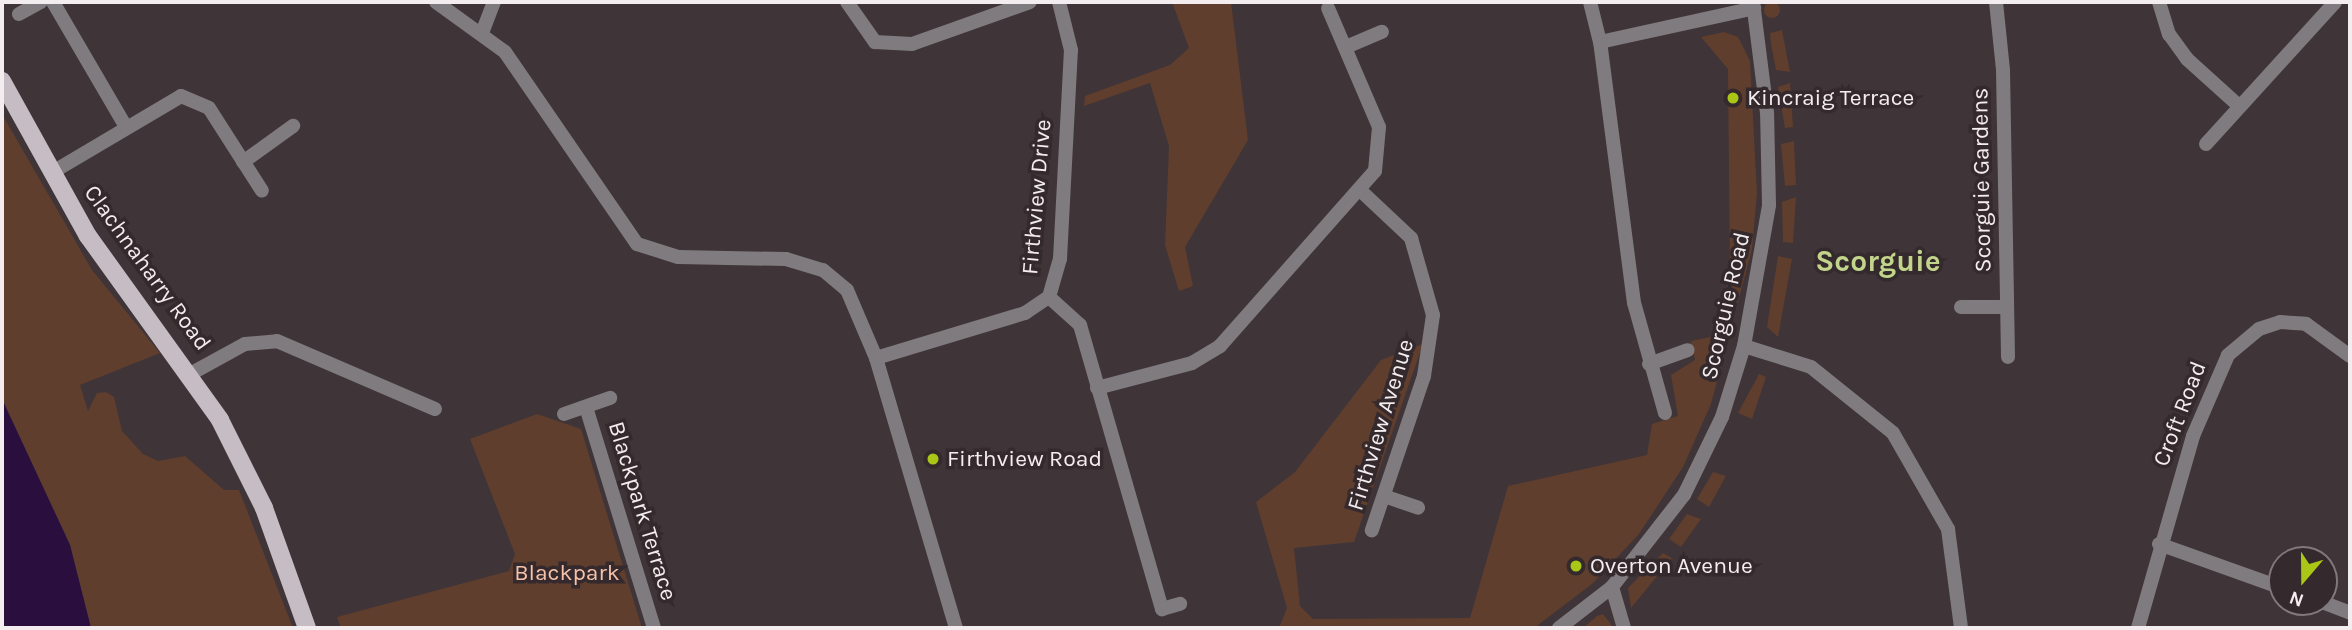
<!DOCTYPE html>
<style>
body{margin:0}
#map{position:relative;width:2352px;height:630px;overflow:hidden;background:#3f3437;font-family:Karla,sans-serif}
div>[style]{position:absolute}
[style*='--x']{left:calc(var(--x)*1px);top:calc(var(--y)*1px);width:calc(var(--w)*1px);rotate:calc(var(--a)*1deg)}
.green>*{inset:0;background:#5f3e2e}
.round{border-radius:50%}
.water>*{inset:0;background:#2a0f3e}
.minor>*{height:14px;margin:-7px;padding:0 7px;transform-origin:7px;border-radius:7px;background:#7f7b7e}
.tertiary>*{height:14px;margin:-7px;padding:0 7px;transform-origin:7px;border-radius:7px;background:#7f7b7e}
.primary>*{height:18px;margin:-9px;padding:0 9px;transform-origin:9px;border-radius:9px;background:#c6bdc4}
.dots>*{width:19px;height:19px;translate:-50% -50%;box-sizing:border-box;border:4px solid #342a2d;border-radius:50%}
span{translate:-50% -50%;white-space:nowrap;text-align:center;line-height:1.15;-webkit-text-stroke:7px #342a2d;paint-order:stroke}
.poi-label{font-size:23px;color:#f4edef}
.left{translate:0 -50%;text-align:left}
.street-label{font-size:23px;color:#f4edef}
.park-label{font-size:23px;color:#f7c2a9}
.district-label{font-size:30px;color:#c3d58a;font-weight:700}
.frame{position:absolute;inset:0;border:4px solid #f4edef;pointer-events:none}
.north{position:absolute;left:2268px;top:546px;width:70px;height:70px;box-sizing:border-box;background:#342a2d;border:2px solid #81787b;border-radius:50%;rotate:200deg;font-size:19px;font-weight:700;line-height:28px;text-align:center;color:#f4edef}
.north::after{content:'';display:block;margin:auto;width:24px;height:32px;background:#aac718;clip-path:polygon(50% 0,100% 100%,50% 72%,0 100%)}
</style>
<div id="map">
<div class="green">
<div class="round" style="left:1764px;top:2px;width:16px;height:16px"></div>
<div style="clip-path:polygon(1172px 2px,1231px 2px,1248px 140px,1185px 247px,1193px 286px,1179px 291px,1165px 245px,1169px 146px,1150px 83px,1084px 106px,1085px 96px,1170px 65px,1189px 48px)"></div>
<div style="clip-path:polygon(1782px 30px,1790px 72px,1776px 70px,1771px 44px,1770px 33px)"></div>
<div style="clip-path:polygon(1724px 32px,1738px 37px,1750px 61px,1757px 193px,1752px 249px,1711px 404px,1683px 467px,1639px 534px,1592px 584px,1534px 628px,1279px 628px,1287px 608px,1256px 502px,1295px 472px,1381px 360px,1423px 344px,1354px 542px,1294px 548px,1300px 606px,1313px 619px,1470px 618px,1508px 486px,1647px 455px,1652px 424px,1678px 416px,1671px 375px,1695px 360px,1691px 341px,1715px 336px,1730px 272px,1728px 69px,1701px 37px)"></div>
<div style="clip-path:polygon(1790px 83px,1793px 127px,1785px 128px,1778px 87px)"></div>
<div style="clip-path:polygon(2px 114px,92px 270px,160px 353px,80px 385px,88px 411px,97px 393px,106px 392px,114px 397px,122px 431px,143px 454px,158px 461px,185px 456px,224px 490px,239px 490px,293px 628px,91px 628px,70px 545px,2px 399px)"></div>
<div style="clip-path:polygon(1794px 141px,1796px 185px,1785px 186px,1781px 144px)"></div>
<div style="clip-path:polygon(1796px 197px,1793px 243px,1783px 242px,1782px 202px)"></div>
<div style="clip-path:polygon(1778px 256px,1792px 259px,1778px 337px,1767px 327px)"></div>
<div style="clip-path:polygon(1759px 374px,1766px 377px,1752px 419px,1738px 413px)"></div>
<div style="clip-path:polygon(537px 414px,581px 429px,642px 628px,341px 628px,337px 617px,509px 571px,515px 554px,470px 439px)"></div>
<div style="clip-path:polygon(1713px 472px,1726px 476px,1709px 507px,1697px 499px)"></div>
<div style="clip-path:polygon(1687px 514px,1701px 519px,1681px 547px,1669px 539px)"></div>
<div style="clip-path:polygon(1663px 553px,1672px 558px,1631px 608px,1628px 588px)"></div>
<div style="clip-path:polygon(1603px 614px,1614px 628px,1583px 628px,1597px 616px)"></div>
</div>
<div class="water">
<div style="clip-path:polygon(2px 399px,70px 545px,91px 628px,2px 628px)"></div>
</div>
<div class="minor">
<div style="--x:53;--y:2;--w:145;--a:59.7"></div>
<div style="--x:436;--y:2;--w:85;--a:35.9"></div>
<div style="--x:505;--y:52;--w:233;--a:55.5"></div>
<div style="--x:637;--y:244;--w:43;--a:17.6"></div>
<div style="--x:678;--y:257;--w:108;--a:1.1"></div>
<div style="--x:786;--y:259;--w:39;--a:17"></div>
<div style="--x:823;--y:270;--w:31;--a:40"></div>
<div style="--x:847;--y:290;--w:74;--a:66.9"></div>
<div style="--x:876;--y:358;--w:282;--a:73.5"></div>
<div style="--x:847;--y:2;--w:49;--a:55"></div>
<div style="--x:875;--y:42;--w:37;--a:3"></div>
<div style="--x:912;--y:44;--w:125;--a:-19.6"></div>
<div style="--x:1590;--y:2;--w:41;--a:76"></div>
<div style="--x:1996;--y:2;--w:68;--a:84.1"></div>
<div style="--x:2003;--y:70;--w:287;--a:89"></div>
<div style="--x:2159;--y:2;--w:34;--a:73"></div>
<div style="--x:2169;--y:34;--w:31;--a:54"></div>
<div style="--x:2187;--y:59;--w:70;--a:42.1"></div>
<div style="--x:19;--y:14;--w:25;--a:-29"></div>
<div style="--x:482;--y:33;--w:33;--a:-69"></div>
<div style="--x:1346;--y:47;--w:39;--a:-23"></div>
<div style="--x:2206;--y:144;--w:192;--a:-47.7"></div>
<div style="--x:243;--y:162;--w:62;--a:-35.8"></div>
<div style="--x:51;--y:173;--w:151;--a:-30.6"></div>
<div style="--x:181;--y:96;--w:30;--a:23"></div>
<div style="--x:209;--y:108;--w:98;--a:57.4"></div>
<div style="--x:1361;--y:191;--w:69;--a:43.2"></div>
<div style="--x:1411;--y:238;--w:80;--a:74.1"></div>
<div style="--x:1433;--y:315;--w:62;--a:98.4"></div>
<div style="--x:1424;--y:376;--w:163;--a:108.7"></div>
<div style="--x:1049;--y:297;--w:42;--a:42.1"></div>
<div style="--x:1080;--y:325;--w:296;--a:73.9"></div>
<div style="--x:1162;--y:609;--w:19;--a:-16"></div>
<div style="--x:1961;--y:307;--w:45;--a:0"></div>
<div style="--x:1744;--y:346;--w:70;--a:17.4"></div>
<div style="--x:1811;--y:367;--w:105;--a:38.8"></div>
<div style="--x:1893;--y:433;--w:111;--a:60.2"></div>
<div style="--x:1948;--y:529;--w:100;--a:82.5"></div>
<div style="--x:876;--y:358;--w:156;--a:-16.8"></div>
<div style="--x:1025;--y:313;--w:29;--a:-34"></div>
<div style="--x:1049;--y:297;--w:40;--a:-74"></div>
<div style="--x:1060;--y:259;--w:209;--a:-87"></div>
<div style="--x:1071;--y:50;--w:49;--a:-104"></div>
<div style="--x:1649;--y:364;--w:41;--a:-19.7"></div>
<div style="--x:192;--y:373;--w:60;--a:-28.7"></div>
<div style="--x:245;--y:344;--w:32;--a:-5"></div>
<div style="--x:277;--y:341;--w:172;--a:23.3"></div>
<div style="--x:1097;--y:388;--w:98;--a:-14.7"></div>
<div style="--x:1192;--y:363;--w:33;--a:-31"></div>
<div style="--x:1220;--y:346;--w:234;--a:-48.5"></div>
<div style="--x:1375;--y:171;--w:44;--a:-84.8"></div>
<div style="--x:1379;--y:127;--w:129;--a:-113.2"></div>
<div style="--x:586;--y:407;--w:231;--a:72.9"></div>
<div style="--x:1665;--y:413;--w:114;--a:-105.7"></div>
<div style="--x:1634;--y:303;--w:263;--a:-97.4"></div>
<div style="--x:1600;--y:42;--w:158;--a:-12.4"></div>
<div style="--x:564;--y:414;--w:49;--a:-19.2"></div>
<div style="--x:1384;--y:496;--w:36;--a:19"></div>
<div style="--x:2159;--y:544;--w:131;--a:19.7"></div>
<div style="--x:1612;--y:587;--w:43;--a:73.7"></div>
<div style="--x:2322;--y:602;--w:30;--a:21"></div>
<div style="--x:2138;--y:628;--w:200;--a:-74"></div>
<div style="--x:2193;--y:436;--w:88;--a:-66.6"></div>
<div style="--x:2228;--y:355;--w:40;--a:-40"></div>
<div style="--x:2259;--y:329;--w:22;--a:-18"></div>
<div style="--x:2280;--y:322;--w:26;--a:4"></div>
<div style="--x:2306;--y:324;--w:54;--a:36"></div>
</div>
<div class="tertiary">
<div style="--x:1559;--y:628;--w:67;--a:-37.7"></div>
<div style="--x:1612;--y:587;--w:117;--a:-52"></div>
<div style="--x:1684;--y:495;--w:87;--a:-64"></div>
<div style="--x:1722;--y:417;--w:74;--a:-72.8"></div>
<div style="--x:1744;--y:346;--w:143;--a:-79.9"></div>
<div style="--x:1769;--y:205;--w:92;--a:-91.2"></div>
<div style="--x:1767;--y:113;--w:112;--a:-97.2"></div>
</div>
<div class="primary">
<div style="--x:2;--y:81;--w:177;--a:61"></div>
<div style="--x:88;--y:236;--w:226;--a:54.3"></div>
<div style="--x:220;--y:420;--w:98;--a:63.4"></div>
<div style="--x:264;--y:508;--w:127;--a:70.3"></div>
</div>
<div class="dots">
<div style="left:1733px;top:98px;background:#aac718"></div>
<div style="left:933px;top:459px;background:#aac718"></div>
<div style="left:1576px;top:566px;background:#aac718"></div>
</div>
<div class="poi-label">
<span class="left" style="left:1747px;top:98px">Kincraig Terrace</span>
<span class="left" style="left:947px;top:459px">Firthview Road</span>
<span class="left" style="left:1590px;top:566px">Overton Avenue</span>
</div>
<div class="street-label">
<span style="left:1982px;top:180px;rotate:-91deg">Scorguie Gardens</span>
<span style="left:1037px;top:197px;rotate:-85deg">Firthview Drive</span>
<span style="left:147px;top:268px;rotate:54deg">Clachnaharry Road</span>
<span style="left:1726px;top:306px;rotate:-77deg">Scorguie Road</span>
<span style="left:2180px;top:414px;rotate:-69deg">Croft Road</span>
<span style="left:1381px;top:425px;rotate:-73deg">Firthview Avenue</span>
<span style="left:642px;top:511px;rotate:73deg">Blackpark Terrace</span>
</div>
<div class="park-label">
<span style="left:567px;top:573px">Blackpark</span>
</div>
<div class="district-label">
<span style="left:1878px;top:261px">Scorguie</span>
</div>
<div class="frame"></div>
<div class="north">N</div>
</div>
